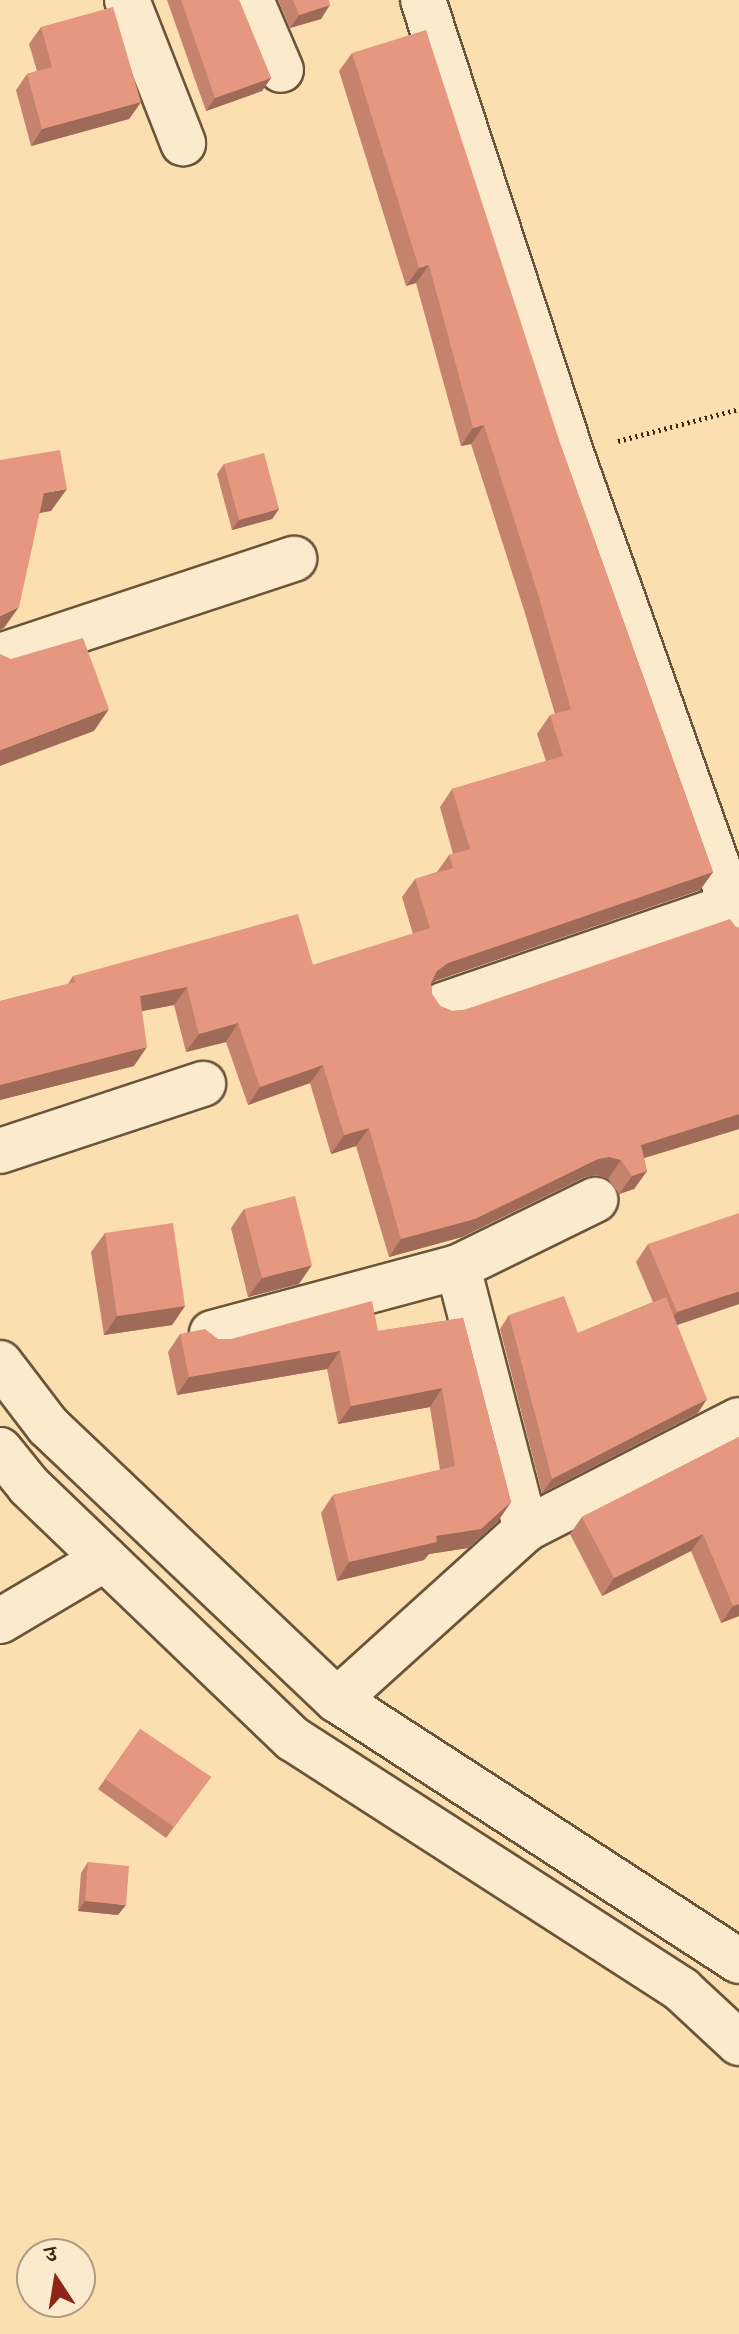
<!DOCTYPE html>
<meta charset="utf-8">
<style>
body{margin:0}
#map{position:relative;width:739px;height:2334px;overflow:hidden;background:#fbdfb1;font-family:Vollkorn,"Noto Serif Devanagari",serif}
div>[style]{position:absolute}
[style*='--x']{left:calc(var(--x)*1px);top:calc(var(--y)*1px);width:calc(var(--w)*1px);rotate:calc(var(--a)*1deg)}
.path>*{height:5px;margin-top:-2.5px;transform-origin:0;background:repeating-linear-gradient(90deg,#392712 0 2px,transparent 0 6px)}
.roads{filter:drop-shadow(2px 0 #6a553a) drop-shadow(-2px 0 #6a553a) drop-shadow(0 2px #6a553a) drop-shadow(0 -2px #6a553a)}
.minor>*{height:44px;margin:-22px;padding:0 22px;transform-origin:22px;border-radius:22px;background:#fceacc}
.wall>*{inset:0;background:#c5826d}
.shaded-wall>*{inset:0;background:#a06a59}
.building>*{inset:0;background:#e5977f}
span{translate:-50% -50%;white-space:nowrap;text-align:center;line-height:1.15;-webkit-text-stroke:6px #fceacc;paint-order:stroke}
.north{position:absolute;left:16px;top:2238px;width:80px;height:80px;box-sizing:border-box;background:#fceacc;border:2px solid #ae9c82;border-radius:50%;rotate:348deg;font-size:22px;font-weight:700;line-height:32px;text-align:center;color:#392712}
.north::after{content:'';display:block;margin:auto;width:28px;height:36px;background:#8f2418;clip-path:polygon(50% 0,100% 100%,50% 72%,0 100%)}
</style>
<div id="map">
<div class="path">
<div style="--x:618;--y:441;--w:125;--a:-14.8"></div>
</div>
<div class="roads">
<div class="minor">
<div style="--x:127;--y:0;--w:154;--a:68.6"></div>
<div style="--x:251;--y:0;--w:76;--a:66.8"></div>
<div style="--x:423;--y:0;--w:477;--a:71.9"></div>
<div style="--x:571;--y:453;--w:502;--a:70.45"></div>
<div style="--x:0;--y:656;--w:310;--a:-18.3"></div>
<div style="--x:443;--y:1005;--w:305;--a:-19"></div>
<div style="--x:0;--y:1151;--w:214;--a:-18.3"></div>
<div style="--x:458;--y:1267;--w:271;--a:75.5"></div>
<div style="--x:212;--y:1333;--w:255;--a:-15"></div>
<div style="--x:458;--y:1267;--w:153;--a:-26.1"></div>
<div style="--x:0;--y:1363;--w:79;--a:52.7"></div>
<div style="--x:48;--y:1426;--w:398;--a:43.5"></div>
<div style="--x:337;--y:1700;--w:479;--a:33"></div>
<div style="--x:0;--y:1450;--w:46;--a:51.1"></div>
<div style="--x:29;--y:1486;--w:366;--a:43.8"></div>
<div style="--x:293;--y:1739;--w:463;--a:32.8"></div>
<div style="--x:682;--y:1990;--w:78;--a:42.9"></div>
<div style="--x:0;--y:1621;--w:122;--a:-30.6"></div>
<div style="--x:337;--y:1700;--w:255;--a:-42.1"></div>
<div style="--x:526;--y:1529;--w:239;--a:-27.1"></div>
</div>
</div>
<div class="wall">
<div style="clip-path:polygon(167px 0,239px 0,271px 78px,262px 91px,206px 111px)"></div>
<div style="clip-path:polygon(278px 0,329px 0,321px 19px,290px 28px)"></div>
<div style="clip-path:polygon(41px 27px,141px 102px,129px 119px,31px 146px,16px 90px,27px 74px,37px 71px,29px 44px)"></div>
<div style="clip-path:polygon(352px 53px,561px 446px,713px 872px,700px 890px,435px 981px,431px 984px,432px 994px,440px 1006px,452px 1011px,464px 1010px,736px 927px,739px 928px,739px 1129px,644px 1158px,647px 1171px,634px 1189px,619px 1194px,608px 1179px,596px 1175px,585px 1177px,462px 1237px,389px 1257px,356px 1146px,331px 1154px,310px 1083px,248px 1105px,226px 1042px,186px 1052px,174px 1005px,142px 1011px,134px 1066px,0 1100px,0 1001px,68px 984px,73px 976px,313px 965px,413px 934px,402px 897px,415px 879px,437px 872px,449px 855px,453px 854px,440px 807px,452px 789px,546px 761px,537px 734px,550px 715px,555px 714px,524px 610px,471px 444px,461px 446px,416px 283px,406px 286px,339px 71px)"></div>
<div style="clip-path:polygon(224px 464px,279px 509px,272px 519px,232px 530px,217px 474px)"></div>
<div style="clip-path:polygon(244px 1209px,299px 1284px,248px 1297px,231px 1228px)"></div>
<div style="clip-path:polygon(105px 1233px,185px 1306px,172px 1325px,104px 1335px,91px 1252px)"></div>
<div style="clip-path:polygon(648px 1244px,739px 1304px,677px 1325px,698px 1413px,542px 1493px,500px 1329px,509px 1315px,578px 1333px,653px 1302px,636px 1262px)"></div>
<div style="clip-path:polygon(463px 1318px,511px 1502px,498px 1521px,468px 1548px,429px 1554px,424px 1560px,337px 1581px,321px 1513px,333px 1495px,440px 1470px,430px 1407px,338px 1424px,327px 1369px,177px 1395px,168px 1352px,180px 1334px,218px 1339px,231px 1339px,378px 1331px)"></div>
<div style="clip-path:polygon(739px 1437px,739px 1616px,721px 1623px,691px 1551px,602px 1596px,570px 1534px,582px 1517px)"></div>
<div style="clip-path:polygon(140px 1729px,211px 1777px,166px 1838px,98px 1789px)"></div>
<div style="clip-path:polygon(88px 1862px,118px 1915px,78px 1911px,81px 1873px)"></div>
</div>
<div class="shaded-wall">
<div style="clip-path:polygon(330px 5px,321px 19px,290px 28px,299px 15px)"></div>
<div style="clip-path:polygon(271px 78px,262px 91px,206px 111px,215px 98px)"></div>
<div style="clip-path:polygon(141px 102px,129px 119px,31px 146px,42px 129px)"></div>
<div style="clip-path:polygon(429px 265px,416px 283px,406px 286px,419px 268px)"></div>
<div style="clip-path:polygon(484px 425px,471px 444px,461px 446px,473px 428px)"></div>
<div style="clip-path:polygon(67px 489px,51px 511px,29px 515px,44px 493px)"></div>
<div style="clip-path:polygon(279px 509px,272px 519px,232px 530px,239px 520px)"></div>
<div style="clip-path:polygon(19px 607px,4px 628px,0 630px,0 616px)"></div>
<div style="clip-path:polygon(109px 709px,94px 731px,0 766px,0 750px)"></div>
<div style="clip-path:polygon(713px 872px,700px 890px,435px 981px,424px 989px,437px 971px,448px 963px)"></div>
<div style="clip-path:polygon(187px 987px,174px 1005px,127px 1014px,140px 996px)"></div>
<div style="clip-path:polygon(238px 1023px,226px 1042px,186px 1052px,199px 1034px)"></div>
<div style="clip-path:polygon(147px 1047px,134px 1066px,0 1100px,0 1085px)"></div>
<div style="clip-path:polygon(323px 1065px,310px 1083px,248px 1105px,260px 1087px)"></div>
<div style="clip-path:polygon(739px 1114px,739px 1129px,628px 1163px,641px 1145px)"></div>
<div style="clip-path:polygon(369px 1128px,356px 1146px,331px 1154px,344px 1135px)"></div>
<div style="clip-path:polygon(609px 1157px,621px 1160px,608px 1179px,596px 1175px,585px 1177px,462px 1237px,389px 1257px,401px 1239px,598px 1159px)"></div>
<div style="clip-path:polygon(647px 1171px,634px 1189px,619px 1194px,632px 1176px)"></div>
<div style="clip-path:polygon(312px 1265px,299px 1284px,248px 1297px,262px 1278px)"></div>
<div style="clip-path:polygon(739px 1291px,739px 1304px,665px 1329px,677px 1312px)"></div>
<div style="clip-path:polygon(185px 1306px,172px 1325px,104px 1335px,117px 1316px)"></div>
<div style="clip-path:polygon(340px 1351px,327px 1369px,177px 1395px,189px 1377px)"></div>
<div style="clip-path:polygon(442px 1388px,430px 1407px,338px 1424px,351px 1406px)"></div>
<div style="clip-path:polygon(707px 1399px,698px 1413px,542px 1493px,552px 1479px)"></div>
<div style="clip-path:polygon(511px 1502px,498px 1521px,468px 1548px,429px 1554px,424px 1560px,337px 1581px,349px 1562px,436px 1536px)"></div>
<div style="clip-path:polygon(703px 1534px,691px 1551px,602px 1596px,614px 1578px)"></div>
<div style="clip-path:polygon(739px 1604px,739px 1616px,721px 1623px,733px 1606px)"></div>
<div style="clip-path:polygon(85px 1901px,126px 1905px,118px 1915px,78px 1911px)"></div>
</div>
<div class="building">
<div style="clip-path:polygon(181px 0,239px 0,271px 78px,215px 98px)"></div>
<div style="clip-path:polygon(293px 0,329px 0,330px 5px,299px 15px)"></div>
<div style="clip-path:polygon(113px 7px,141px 102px,42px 129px,27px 74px,52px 67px,41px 27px)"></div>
<div style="clip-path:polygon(426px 30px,561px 446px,713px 872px,448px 963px,437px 971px,431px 983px,432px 994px,440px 1006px,452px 1011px,464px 1010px,730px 919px,736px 927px,739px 928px,739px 1114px,641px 1145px,647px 1171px,632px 1176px,621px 1160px,609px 1157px,598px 1159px,475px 1219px,401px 1239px,369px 1128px,344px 1135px,323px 1065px,260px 1087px,238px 1023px,199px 1034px,187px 987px,140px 996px,147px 1047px,0 1085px,0 1001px,75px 982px,73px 976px,298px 914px,313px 965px,430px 928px,415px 879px,453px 868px,449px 855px,470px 849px,452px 789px,563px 756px,550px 715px,571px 709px,537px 591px,484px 425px,473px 428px,429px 265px,419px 268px,352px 53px)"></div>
<div style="clip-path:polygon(60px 450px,67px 489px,44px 493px,19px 607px,0 616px,0 460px)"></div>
<div style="clip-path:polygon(264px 453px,279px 509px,239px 520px,224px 464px)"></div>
<div style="clip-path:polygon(83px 638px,109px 709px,0 750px,0 654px,11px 659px)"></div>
<div style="clip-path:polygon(295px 1196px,312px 1265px,262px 1278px,244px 1209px)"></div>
<div style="clip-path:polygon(739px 1213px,739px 1291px,677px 1312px,648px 1244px)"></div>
<div style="clip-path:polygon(173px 1223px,185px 1306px,117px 1316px,105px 1233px)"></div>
<div style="clip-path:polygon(564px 1296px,578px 1333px,666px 1297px,707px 1399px,552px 1479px,509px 1315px)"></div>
<div style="clip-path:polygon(372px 1301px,378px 1331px,463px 1318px,511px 1502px,481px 1529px,436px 1536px,437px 1542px,349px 1562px,333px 1495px,455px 1466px,442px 1388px,351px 1406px,340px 1351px,189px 1377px,180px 1334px,205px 1329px,218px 1339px,231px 1339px)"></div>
<div style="clip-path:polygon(739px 1437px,739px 1604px,733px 1606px,703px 1534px,614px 1578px,582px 1517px)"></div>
<div style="clip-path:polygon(140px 1729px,211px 1777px,174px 1827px,105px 1779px)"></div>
<div style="clip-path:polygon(88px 1862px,129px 1866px,126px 1905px,85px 1901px)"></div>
</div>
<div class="north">उ</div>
</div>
